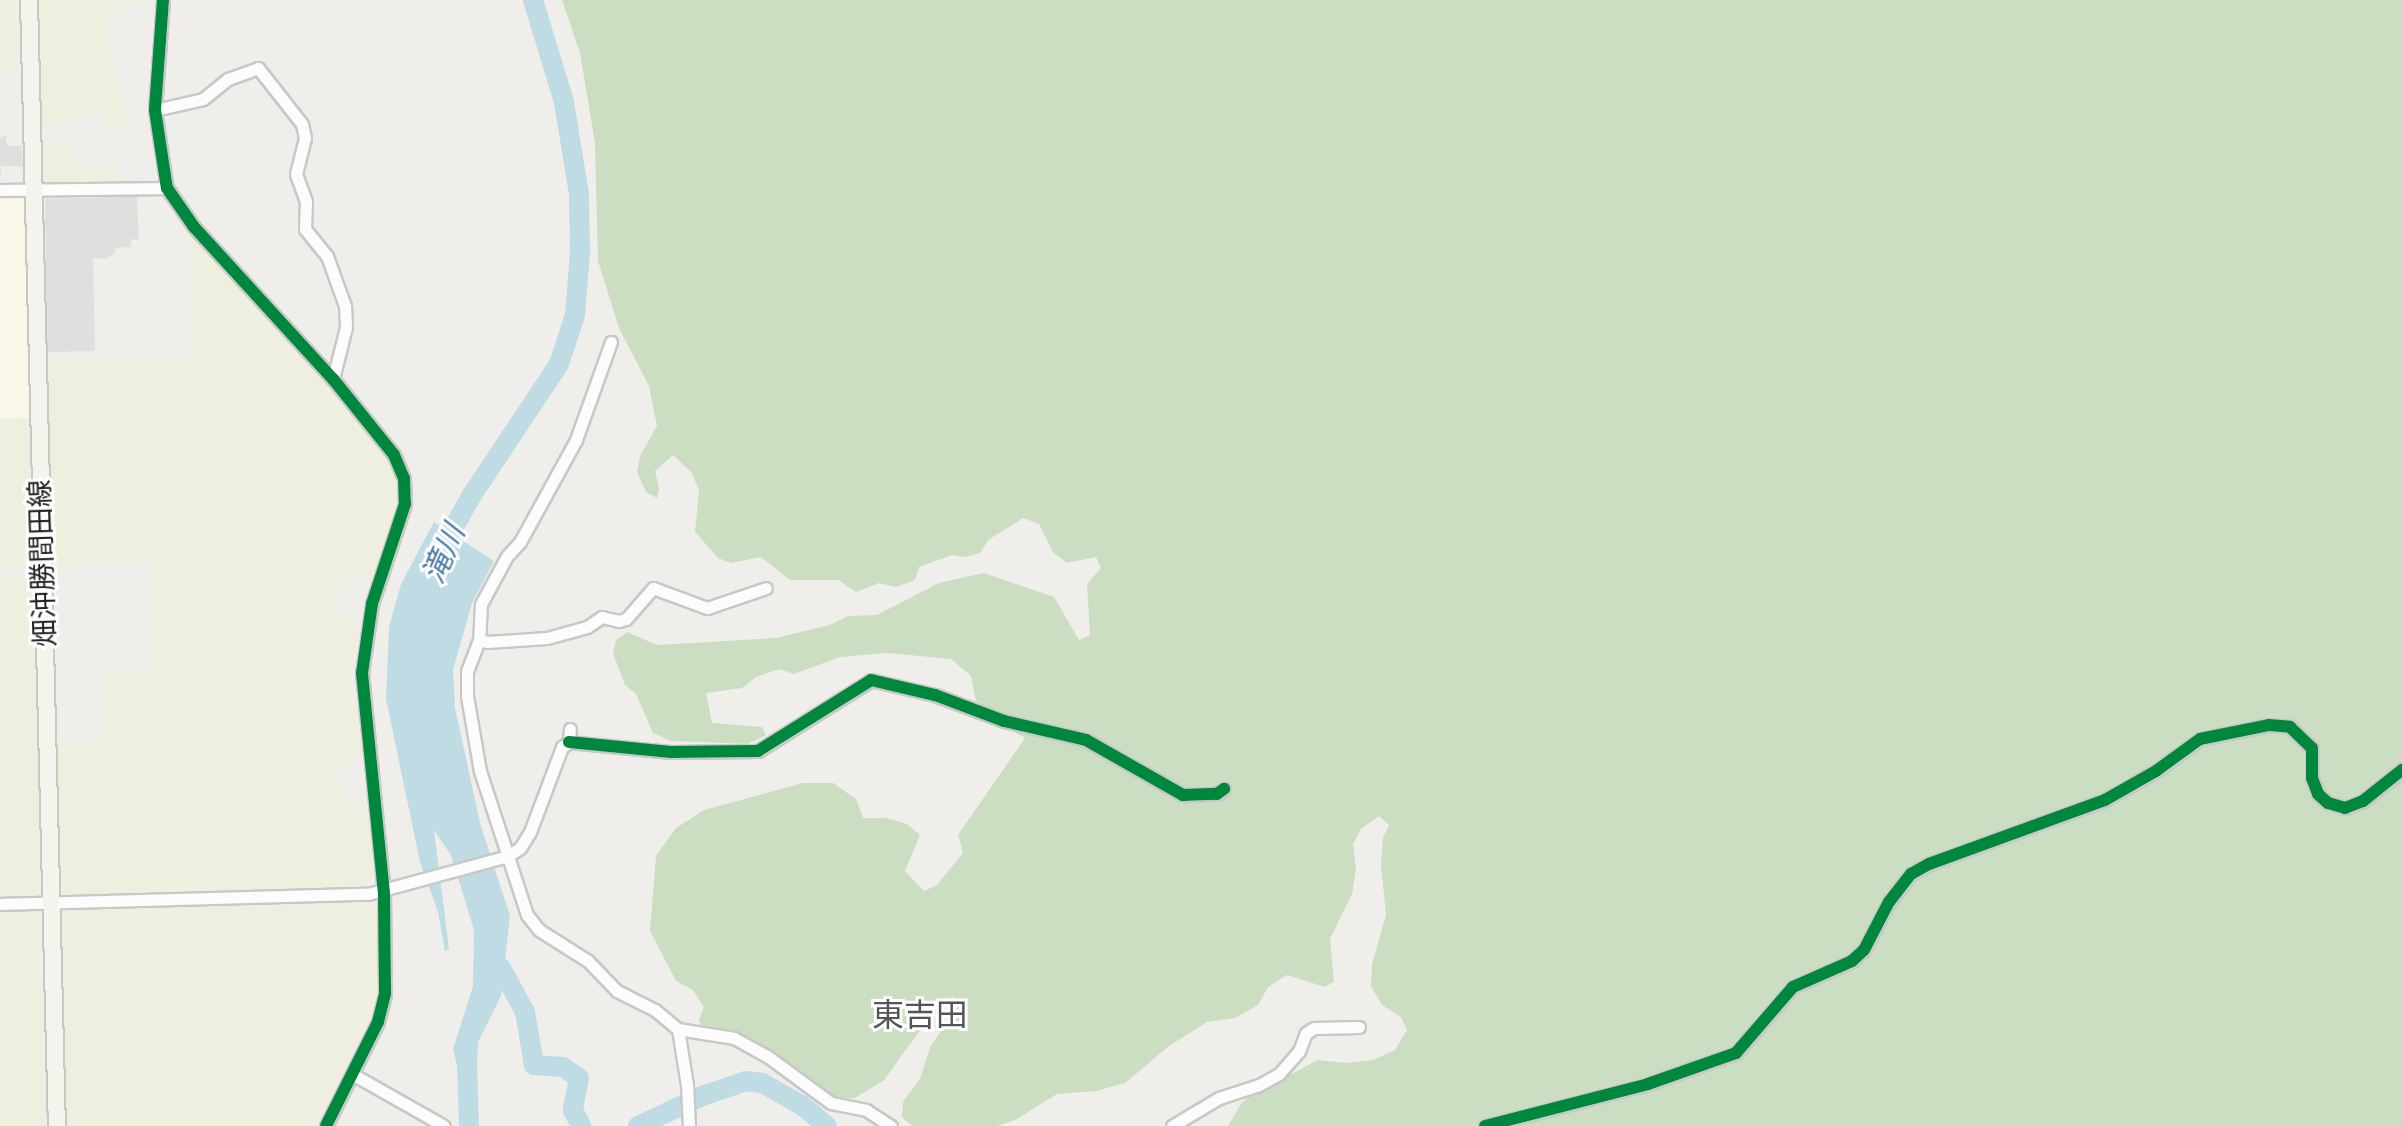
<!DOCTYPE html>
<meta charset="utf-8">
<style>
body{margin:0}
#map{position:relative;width:2402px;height:1126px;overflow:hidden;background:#f0eeeb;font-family:Roboto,"Noto Sans JP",sans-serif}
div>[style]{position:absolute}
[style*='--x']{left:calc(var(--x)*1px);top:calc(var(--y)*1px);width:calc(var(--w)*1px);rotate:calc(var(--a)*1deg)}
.education>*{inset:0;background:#f8f7e8}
.farmland>*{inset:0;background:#efefdf}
.forest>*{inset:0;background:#cbdec1}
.parking>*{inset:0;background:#e0dfde}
.water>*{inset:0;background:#bfdbe3}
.river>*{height:20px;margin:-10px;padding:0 10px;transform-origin:10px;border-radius:10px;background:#bfdbe3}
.roads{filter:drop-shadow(2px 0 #c9c8c7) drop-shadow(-2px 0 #c9c8c7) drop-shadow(0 2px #c9c8c7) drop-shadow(0 -2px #c9c8c7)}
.minor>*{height:11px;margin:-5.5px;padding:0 5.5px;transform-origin:5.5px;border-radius:5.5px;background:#fdfcfc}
.secondary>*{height:16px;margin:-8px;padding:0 8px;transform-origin:8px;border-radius:8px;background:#f4f4ed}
.cycleway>*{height:12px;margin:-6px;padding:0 6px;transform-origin:6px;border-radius:6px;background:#00873e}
span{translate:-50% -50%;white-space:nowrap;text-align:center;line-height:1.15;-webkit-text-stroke:6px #fff;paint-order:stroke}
.street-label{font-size:28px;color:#222}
.water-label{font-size:30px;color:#4a7aab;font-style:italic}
.quarter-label{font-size:32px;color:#555}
</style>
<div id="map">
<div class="education">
<div style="clip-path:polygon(24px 198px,31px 418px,0 419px,0 199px)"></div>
</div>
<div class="farmland">
<div style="clip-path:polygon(0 0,16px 0,17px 70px,0 76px)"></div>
<div style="clip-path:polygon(36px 0,157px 0,156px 6px,111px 2px,105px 35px,131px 129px,111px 131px,101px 113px,39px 128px)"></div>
<div style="clip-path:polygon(66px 141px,79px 171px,114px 163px,119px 169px,120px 184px,43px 183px,42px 148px)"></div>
<div style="clip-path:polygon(189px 231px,384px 451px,398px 483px,400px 499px,377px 578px,339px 578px,336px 609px,359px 628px,352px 676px,363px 758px,332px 772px,336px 786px,371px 827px,373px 880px,356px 887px,60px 897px,55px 740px,105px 740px,104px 672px,151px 671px,150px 563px,51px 566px,46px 361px,191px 359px)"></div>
<div style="clip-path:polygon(28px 418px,31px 565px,0 566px,0 419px)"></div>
<div style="clip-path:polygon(32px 576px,41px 894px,0 895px,0 577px)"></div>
<div style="clip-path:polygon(371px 904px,377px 907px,380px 983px,374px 1008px,315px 1126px,67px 1126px,61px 910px)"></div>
<div style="clip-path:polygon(0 911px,39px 913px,45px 1126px,0 1126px)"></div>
</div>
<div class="forest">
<div style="clip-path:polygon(562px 0,2402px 0,2402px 1126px,1228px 1126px,1242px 1102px,1252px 1095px,1318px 1060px,1346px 1063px,1373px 1060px,1395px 1050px,1407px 1030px,1401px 1017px,1382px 1005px,1371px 986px,1372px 964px,1386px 915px,1381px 865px,1383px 838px,1389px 825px,1379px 816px,1361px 829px,1353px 844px,1356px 869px,1352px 894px,1330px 939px,1334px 982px,1325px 987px,1287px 975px,1268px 987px,1258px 1005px,1235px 1018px,1207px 1022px,1169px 1046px,1125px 1083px,1096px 1091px,1057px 1094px,1015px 1120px,997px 1126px,912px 1126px,902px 1117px,903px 1102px,920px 1079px,930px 1047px,958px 1006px,953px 997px,940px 1003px,884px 1080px,855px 1098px,835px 1099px,746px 1036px,701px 1026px,699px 1020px,704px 1007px,693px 990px,676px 981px,650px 931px,656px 856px,676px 828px,704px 810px,803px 783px,833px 783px,856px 799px,863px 818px,887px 818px,907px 824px,920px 835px,905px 871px,924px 891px,937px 885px,963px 853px,958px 835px,1025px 738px,1000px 724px,976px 701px,971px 676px,951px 659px,887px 653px,840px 657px,794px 674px,779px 669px,756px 677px,742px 688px,706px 693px,712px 723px,762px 727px,766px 735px,748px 744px,671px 741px,653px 733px,636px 694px,625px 685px,613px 653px,616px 640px,627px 632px,657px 645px,776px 638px,830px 625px,848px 616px,877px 615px,939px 583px,984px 573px,1054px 597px,1079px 640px,1090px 635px,1087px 584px,1101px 568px,1096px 557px,1067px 563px,1053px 552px,1039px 524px,1023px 518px,988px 540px,980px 553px,965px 557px,952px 555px,919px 567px,915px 580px,896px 587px,879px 583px,856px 592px,838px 580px,790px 580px,761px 557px,731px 563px,718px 558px,695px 532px,699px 491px,692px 473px,673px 455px,655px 471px,659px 489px,657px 498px,646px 492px,637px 472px,640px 456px,657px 426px,649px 386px,619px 328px,598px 261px,595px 143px,580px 53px)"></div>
</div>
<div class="parking">
<div style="clip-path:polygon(6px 135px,7px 146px,22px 146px,23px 166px,1px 166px,0 187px,0 138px)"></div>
<div style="clip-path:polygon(137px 196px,139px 240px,131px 239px,131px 247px,115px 248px,115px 253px,107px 259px,93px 258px,95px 351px,47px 352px,45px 199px)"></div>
</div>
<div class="water">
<div style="clip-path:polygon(434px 522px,494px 561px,472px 603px,453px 670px,455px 708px,480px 823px,510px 916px,501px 996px,478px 1042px,476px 1089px,462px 1087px,453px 1049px,473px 986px,474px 930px,451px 855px,434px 830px,449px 949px,445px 951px,438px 912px,420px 862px,386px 699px,389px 627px,401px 584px)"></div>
</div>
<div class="river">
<div style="--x:438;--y:555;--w:69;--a:-60.5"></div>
<div style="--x:472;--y:495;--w:157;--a:-56.4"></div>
<div style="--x:559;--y:364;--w:52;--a:-71.9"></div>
<div style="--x:575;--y:315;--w:62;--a:-85.4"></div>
<div style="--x:580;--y:253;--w:59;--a:-91"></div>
<div style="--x:579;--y:194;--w:93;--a:-99.3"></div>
<div style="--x:564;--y:102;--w:107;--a:-106.9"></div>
<div style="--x:501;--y:968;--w:50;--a:61.4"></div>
<div style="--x:525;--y:1012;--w:54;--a:80.4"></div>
<div style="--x:534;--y:1065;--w:29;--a:4"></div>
<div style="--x:563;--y:1067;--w:19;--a:35"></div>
<div style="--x:579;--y:1078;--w:33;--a:101"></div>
<div style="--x:573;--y:1110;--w:18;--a:63"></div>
<div style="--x:467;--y:1062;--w:64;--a:88.2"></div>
<div style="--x:638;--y:1126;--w:71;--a:-25.1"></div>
<div style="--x:702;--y:1096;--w:46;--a:-18.8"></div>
<div style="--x:746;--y:1081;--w:16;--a:7"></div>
<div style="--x:762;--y:1083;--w:47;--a:29.3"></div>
<div style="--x:803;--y:1106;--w:31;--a:40"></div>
</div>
<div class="roads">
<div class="minor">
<div style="--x:163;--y:0;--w:110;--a:94.2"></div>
<div style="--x:155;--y:110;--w:79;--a:81.3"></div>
<div style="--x:167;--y:188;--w:47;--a:55.3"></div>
<div style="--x:194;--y:227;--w:206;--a:47.6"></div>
<div style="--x:333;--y:379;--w:97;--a:51.2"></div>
<div style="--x:394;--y:455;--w:25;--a:67"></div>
<div style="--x:404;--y:478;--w:26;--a:88"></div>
<div style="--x:405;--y:504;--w:105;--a:108.3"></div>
<div style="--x:372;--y:604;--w:70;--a:98.2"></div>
<div style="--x:362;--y:673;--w:221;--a:84.3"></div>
<div style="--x:384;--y:893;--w:101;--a:89.4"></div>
<div style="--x:385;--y:994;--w:29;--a:104"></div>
<div style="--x:378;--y:1022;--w:116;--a:116.6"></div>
<div style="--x:155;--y:110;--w:49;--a:-12.9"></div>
<div style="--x:203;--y:99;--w:32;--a:-39"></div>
<div style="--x:228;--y:79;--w:32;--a:-20"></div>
<div style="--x:258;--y:68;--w:71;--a:51.8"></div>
<div style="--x:302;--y:124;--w:14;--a:78"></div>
<div style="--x:305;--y:138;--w:37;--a:104"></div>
<div style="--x:296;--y:174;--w:29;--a:70"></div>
<div style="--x:306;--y:201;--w:28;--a:92"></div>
<div style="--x:305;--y:229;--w:35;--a:51"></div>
<div style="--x:327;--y:256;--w:53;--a:70.2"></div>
<div style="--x:345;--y:306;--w:21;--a:87"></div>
<div style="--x:346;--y:327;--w:54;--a:104"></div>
<div style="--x:0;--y:190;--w:167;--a:-0.7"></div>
<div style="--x:611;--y:342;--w:104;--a:109.7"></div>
<div style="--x:576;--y:440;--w:116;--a:118.8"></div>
<div style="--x:520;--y:542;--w:19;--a:133"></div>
<div style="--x:507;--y:556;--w:55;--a:118.4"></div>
<div style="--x:481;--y:604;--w:36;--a:93"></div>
<div style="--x:479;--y:640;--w:33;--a:111"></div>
<div style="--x:467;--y:671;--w:25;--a:90"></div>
<div style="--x:467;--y:696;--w:76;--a:80.2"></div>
<div style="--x:480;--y:771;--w:151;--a:71.9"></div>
<div style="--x:527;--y:915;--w:19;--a:51"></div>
<div style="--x:539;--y:930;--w:58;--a:32.3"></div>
<div style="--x:588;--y:961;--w:42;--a:46"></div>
<div style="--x:617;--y:991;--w:42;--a:26.6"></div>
<div style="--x:655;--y:1010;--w:30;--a:40"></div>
<div style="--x:678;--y:1029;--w:57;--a:80.9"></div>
<div style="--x:687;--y:1085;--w:41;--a:87.2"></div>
<div style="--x:479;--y:640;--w:8;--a:14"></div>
<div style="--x:487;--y:642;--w:60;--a:-3.8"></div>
<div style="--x:547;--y:638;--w:41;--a:-15.4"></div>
<div style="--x:587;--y:627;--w:18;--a:-34"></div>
<div style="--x:602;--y:617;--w:17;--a:13"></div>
<div style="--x:619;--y:621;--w:7;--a:-16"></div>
<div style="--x:626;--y:619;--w:41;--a:-48.9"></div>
<div style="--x:653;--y:588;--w:58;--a:20.3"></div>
<div style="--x:707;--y:608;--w:62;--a:-18.7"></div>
<div style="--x:569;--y:742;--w:102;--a:5.6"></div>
<div style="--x:671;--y:752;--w:87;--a:-0.7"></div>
<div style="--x:758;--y:751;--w:133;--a:-32.1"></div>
<div style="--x:871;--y:680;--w:66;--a:13.2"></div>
<div style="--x:935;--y:695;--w:74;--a:20.6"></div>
<div style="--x:1004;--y:721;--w:84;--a:13"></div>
<div style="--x:1086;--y:740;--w:112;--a:29.6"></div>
<div style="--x:1183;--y:795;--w:34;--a:-2"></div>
<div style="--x:1217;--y:794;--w:9;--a:-36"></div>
<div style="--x:0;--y:904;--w:368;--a:-1.6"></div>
<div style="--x:368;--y:894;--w:145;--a:-15.2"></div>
<div style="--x:508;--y:856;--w:14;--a:-34"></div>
<div style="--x:520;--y:848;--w:19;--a:-58"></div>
<div style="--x:530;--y:832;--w:91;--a:-69.4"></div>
<div style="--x:562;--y:747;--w:9;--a:-36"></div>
<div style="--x:569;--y:742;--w:13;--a:-86"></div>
<div style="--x:678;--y:1029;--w:57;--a:9.1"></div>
<div style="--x:734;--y:1038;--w:38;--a:29"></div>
<div style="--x:767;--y:1056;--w:79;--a:36.3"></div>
<div style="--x:831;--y:1103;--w:36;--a:11"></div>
<div style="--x:866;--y:1110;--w:30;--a:33"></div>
<div style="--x:354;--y:1075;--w:103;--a:29.5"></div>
<div style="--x:1172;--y:1126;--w:55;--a:-30.8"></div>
<div style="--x:1219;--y:1098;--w:42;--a:-18"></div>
<div style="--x:1259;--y:1085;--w:23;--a:-29"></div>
<div style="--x:1279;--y:1074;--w:30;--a:-49"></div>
<div style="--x:1299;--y:1051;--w:19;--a:-69"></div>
<div style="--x:1306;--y:1033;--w:9;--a:-32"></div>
<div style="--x:1314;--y:1028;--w:45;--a:-1.3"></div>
<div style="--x:1485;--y:1126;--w:168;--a:-14.4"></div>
<div style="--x:1648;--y:1084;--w:93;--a:-19.4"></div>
<div style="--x:1736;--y:1053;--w:87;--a:-49.2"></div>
<div style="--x:1793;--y:987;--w:64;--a:-23.8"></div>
<div style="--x:1852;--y:961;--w:16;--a:-43"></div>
<div style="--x:1864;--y:950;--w:54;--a:-62.5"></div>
<div style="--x:1889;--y:902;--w:36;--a:-52"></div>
<div style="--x:1911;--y:874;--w:21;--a:-29"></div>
<div style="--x:1929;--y:864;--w:187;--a:-20"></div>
<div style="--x:2105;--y:800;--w:59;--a:-29.6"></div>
<div style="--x:2156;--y:771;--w:54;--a:-36"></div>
<div style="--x:2200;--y:739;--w:70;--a:-11.5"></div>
<div style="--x:2269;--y:725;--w:21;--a:5"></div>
<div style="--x:2290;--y:727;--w:30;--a:44"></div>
<div style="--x:2312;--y:748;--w:30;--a:90"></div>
<div style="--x:2312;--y:778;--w:17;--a:69"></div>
<div style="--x:2318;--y:794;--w:13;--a:42"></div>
<div style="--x:2328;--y:803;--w:18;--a:16"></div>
<div style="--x:2345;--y:808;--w:19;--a:-21"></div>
<div style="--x:2363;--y:801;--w:50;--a:-38.5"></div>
</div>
<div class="secondary">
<div style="--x:29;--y:0;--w:1126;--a:88.58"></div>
</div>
</div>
<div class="cycleway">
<div style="--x:163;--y:0;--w:110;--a:94.2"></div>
<div style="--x:155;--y:110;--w:79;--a:81.3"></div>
<div style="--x:167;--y:188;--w:47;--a:55.3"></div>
<div style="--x:194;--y:227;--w:206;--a:47.6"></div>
<div style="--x:333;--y:379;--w:97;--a:51.2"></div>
<div style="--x:394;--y:455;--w:25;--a:67"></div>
<div style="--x:404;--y:478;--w:26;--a:88"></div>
<div style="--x:405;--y:504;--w:105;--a:108.3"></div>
<div style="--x:372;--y:604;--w:70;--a:98.2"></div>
<div style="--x:362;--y:673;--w:221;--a:84.3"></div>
<div style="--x:384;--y:893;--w:101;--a:89.4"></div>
<div style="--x:385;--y:994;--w:29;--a:104"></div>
<div style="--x:378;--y:1022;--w:116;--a:116.6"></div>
<div style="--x:569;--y:742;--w:102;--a:5.6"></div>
<div style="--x:671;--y:752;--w:87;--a:-0.7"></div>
<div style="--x:758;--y:751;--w:133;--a:-32.1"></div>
<div style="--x:871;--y:680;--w:66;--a:13.2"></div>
<div style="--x:935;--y:695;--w:74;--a:20.6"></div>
<div style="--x:1004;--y:721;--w:84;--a:13"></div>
<div style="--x:1086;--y:740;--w:112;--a:29.6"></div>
<div style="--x:1183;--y:795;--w:34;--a:-2"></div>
<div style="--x:1217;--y:794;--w:9;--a:-36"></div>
<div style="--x:1485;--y:1126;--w:168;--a:-14.4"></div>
<div style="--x:1648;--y:1084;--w:93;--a:-19.4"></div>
<div style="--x:1736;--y:1053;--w:87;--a:-49.2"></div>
<div style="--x:1793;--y:987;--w:64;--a:-23.8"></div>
<div style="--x:1852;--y:961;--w:16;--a:-43"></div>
<div style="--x:1864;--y:950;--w:54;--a:-62.5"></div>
<div style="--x:1889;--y:902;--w:36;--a:-52"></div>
<div style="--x:1911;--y:874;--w:21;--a:-29"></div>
<div style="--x:1929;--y:864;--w:187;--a:-20"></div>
<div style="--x:2105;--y:800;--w:59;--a:-29.6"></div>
<div style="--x:2156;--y:771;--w:54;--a:-36"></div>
<div style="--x:2200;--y:739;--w:70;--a:-11.5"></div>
<div style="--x:2269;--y:725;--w:21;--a:5"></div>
<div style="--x:2290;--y:727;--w:30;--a:44"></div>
<div style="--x:2312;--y:748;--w:30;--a:90"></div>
<div style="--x:2312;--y:778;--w:17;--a:69"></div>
<div style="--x:2318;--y:794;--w:13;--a:42"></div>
<div style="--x:2328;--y:803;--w:18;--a:16"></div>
<div style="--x:2345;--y:808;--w:19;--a:-21"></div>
<div style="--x:2363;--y:801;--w:50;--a:-38.5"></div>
</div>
<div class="street-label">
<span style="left:43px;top:563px;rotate:-92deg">畑沖勝間田線</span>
</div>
<div class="water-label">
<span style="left:444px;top:554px;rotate:-66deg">滝川</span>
</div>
<div class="quarter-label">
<span style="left:920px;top:1015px">東吉田</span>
</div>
</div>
